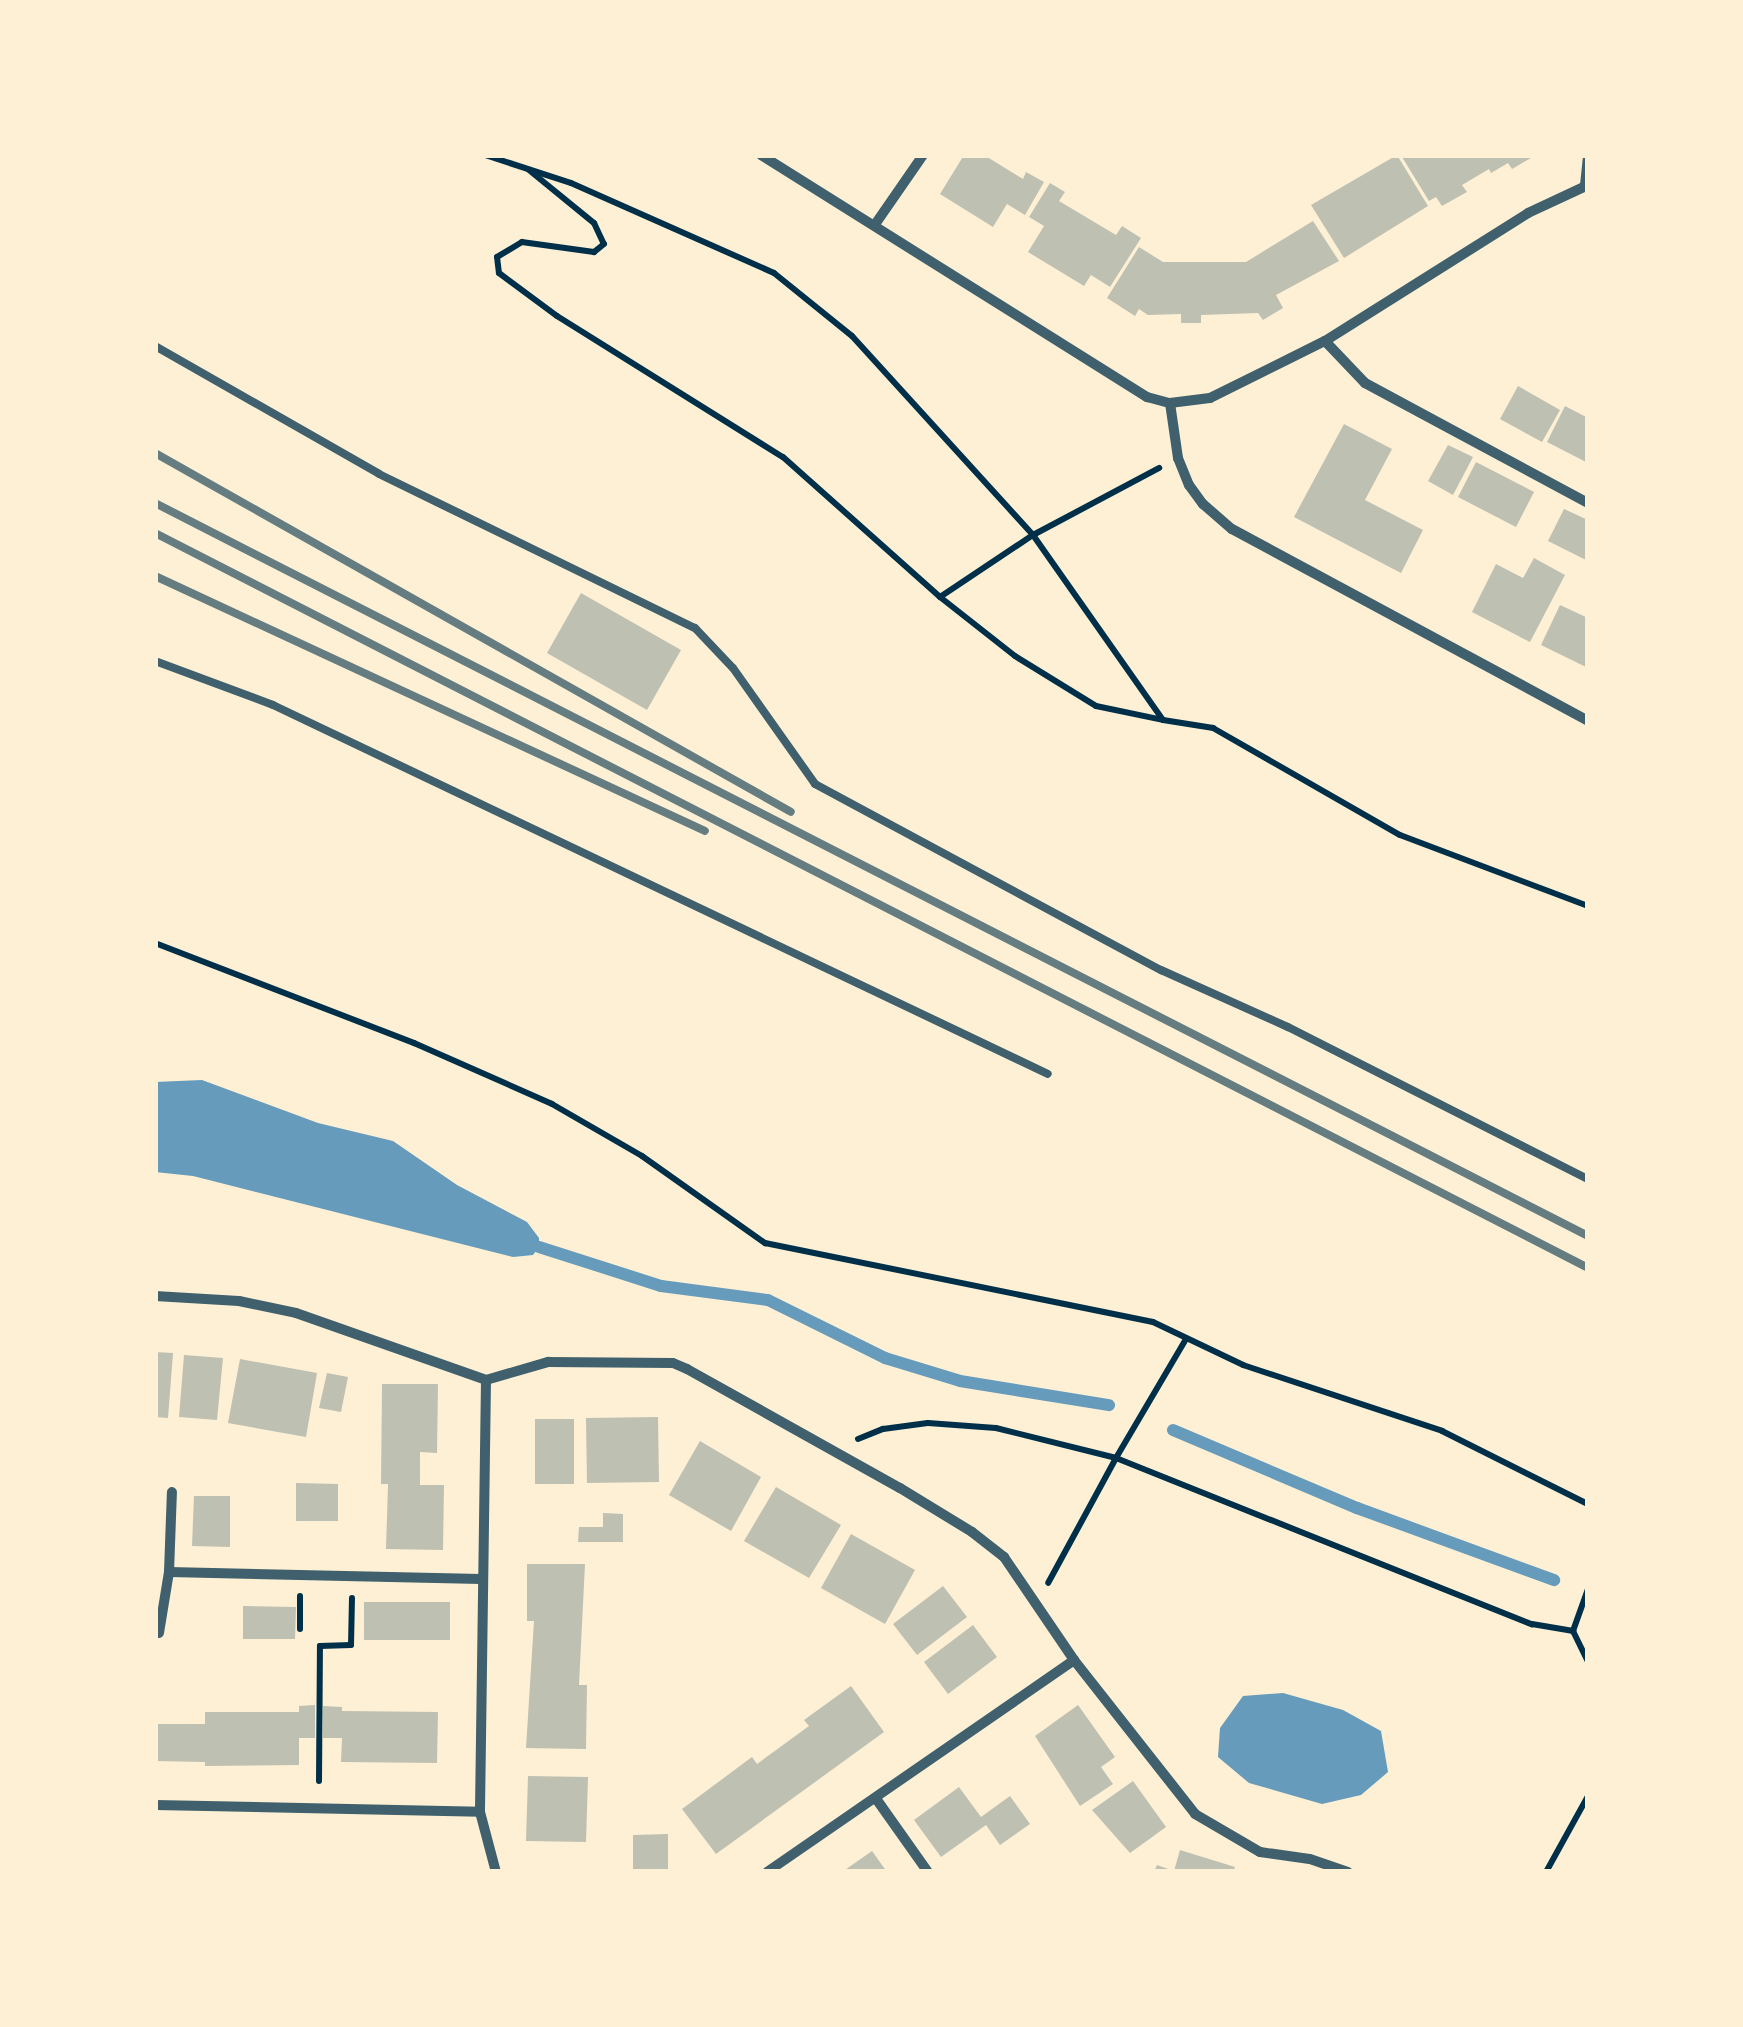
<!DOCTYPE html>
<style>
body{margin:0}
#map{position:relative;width:1743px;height:2027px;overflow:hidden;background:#fdf0d5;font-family:Poppins,sans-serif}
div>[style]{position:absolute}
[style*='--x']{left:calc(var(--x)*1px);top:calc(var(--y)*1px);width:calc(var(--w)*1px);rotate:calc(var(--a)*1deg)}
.water>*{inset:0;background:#669bbc}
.stream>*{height:12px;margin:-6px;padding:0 6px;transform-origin:6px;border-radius:6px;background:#669bbc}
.building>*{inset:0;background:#bec0b2}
.path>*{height:6px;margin:-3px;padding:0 3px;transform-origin:3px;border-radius:3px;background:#003049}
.service>*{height:8px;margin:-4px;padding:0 4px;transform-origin:4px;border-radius:4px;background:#3f606c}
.minor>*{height:10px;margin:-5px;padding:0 5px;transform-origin:5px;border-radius:5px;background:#3f606c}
.rail>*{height:8px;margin:-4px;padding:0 4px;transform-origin:4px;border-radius:4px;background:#657d81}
span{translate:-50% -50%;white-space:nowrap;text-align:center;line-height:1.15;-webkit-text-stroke:8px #fdf0d5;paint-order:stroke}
.frame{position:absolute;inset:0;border:158px solid #fdf0d5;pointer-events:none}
</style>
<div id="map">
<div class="water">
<div style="clip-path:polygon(202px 1080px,318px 1123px,393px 1141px,457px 1185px,527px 1222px,539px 1238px,539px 1247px,533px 1255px,513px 1257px,193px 1176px,155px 1172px,155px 1082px)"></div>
<div style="clip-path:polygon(1283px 1693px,1343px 1710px,1381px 1731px,1388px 1772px,1361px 1795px,1322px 1804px,1249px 1783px,1218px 1757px,1220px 1728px,1243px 1696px)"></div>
</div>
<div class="stream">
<div style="--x:539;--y:1247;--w:128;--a:17.7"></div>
<div style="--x:661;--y:1286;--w:108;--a:7.5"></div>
<div style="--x:768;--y:1300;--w:131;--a:26.4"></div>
<div style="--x:885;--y:1358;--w:78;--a:17"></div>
<div style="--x:960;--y:1381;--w:151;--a:9.2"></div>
<div style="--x:1173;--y:1430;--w:200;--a:23"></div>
<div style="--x:1357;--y:1508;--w:210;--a:20.1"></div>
</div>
<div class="building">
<div style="clip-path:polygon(964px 155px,984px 155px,1023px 179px,1026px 172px,1044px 182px,1025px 215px,1007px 204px,993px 227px,940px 194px)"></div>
<div style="clip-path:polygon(1397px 155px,1428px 206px,1344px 258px,1311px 205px)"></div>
<div style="clip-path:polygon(1536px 155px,1512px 169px,1508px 163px,1491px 173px,1489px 169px,1462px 185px,1467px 192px,1442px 206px,1436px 197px,1429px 201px,1402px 157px)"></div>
<div style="clip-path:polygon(1050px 183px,1065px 192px,1059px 201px,1116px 235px,1122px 226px,1141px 238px,1110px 287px,1091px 275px,1084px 286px,1028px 252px,1044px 226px,1029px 217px)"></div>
<div style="clip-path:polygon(1313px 221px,1339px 261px,1276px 295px,1283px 308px,1263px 320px,1258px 313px,1201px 315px,1201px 323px,1181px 323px,1181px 314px,1148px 315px,1139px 309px,1135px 316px,1107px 298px,1139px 247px,1163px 262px,1246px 262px)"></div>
<div style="clip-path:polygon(1518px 386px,1560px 410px,1542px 442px,1500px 419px)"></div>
<div style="clip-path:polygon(1565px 406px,1588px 418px,1588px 463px,1547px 442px)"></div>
<div style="clip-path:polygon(1344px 424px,1392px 449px,1365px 500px,1423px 530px,1401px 573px,1294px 517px)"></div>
<div style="clip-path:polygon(1448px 445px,1473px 457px,1453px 495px,1428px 481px)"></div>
<div style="clip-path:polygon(1476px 462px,1534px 492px,1516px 527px,1458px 497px)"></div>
<div style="clip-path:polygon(1564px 509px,1588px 520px,1588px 561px,1548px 541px)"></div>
<div style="clip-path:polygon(1534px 558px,1565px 575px,1530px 642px,1472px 612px,1496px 564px,1523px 578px)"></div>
<div style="clip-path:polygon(581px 593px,681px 650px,647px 710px,547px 653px)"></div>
<div style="clip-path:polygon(1560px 605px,1588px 618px,1588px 668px,1541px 645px)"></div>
<div style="clip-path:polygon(155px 1352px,173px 1353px,168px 1418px,155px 1417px)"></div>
<div style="clip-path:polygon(184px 1355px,223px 1358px,217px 1420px,179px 1417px)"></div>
<div style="clip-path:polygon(240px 1359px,317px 1373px,306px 1437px,228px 1423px)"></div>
<div style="clip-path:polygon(327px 1373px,348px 1377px,341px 1412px,319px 1408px)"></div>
<div style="clip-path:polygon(382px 1384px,438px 1384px,437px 1453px,420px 1452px,420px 1485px,444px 1485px,443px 1550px,386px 1549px,388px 1484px,381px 1484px)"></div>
<div style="clip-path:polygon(658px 1417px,659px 1482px,587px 1483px,586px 1418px)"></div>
<div style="clip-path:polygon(535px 1419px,574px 1419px,574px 1484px,535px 1484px)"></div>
<div style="clip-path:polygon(700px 1441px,761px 1477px,731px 1531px,669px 1495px)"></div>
<div style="clip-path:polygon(296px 1483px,338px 1484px,338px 1521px,296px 1521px)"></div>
<div style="clip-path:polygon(776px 1487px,841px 1525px,809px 1578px,744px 1541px)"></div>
<div style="clip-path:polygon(194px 1496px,230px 1496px,230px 1547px,192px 1546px)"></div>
<div style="clip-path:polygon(603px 1513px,623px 1514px,623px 1542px,578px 1542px,579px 1527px,603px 1527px)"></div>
<div style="clip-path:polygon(851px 1534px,915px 1570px,885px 1624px,821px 1588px)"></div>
<div style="clip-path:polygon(527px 1564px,585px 1564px,579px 1685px,587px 1685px,586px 1749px,526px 1748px,534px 1621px,527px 1621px)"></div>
<div style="clip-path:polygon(943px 1586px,967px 1617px,917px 1655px,893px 1624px)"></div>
<div style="clip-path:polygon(364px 1602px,450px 1602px,450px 1640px,364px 1640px)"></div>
<div style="clip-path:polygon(243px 1606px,296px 1607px,295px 1639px,243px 1639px)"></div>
<div style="clip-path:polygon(973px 1625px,997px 1657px,948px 1694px,924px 1662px)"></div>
<div style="clip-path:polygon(851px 1686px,884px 1732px,716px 1854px,682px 1809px,752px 1757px,757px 1764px,809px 1726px,804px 1720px)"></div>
<div style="clip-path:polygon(315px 1705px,315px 1738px,299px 1738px,299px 1765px,205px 1766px,205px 1762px,155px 1761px,155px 1724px,205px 1724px,205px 1712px,299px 1712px,299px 1706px)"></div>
<div style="clip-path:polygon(1078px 1705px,1115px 1757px,1101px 1767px,1113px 1784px,1080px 1806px,1035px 1736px)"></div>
<div style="clip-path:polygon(323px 1706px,342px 1707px,342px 1711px,438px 1712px,437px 1763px,341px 1762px,342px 1738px,323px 1738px)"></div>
<div style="clip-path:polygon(528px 1776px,588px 1777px,586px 1842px,526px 1841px)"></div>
<div style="clip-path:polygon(1133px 1781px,1166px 1827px,1130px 1853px,1092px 1810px)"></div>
<div style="clip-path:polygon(959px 1787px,981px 1817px,1010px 1796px,1030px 1824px,1000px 1845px,986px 1825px,941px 1857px,914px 1820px)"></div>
<div style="clip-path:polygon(668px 1834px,668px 1869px,633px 1869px,633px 1835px)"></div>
<div style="clip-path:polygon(1180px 1850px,1235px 1867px,1233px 1872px,1154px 1872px,1157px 1865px,1174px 1871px)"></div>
<div style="clip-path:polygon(872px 1851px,887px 1872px,842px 1872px)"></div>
</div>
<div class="path">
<div style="--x:485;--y:155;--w:90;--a:18"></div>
<div style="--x:571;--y:183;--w:222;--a:23.9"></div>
<div style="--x:774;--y:273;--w:100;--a:38.9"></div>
<div style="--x:852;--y:336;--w:269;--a:47.7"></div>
<div style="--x:1033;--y:535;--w:226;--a:54.9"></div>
<div style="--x:1163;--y:720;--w:51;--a:9.1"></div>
<div style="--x:1213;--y:728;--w:215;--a:29.8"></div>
<div style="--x:1400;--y:835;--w:201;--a:20.7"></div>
<div style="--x:529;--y:170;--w:84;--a:39.2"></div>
<div style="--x:594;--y:223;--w:23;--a:65"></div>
<div style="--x:604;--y:244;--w:13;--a:141"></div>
<div style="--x:594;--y:252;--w:73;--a:-172.1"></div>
<div style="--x:522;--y:242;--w:29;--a:149"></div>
<div style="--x:497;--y:257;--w:16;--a:83"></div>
<div style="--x:499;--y:273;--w:72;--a:36.6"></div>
<div style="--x:557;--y:316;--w:266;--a:32"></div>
<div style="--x:783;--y:457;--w:210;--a:41.7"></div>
<div style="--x:940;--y:597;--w:112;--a:-33.7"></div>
<div style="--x:1033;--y:535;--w:143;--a:-28"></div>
<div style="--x:940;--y:597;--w:95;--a:38.2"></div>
<div style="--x:1015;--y:656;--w:95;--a:31.7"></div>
<div style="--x:1096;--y:706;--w:68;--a:11.8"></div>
<div style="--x:155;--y:943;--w:278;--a:21.1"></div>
<div style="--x:414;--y:1043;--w:151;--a:23.8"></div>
<div style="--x:552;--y:1104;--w:104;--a:30"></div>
<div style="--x:642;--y:1156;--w:151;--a:35.3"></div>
<div style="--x:765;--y:1243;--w:396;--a:11.5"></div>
<div style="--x:1153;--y:1322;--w:100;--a:25.5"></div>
<div style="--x:1243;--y:1365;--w:210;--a:18.3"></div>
<div style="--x:1442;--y:1431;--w:163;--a:26.6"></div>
<div style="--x:1186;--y:1339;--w:138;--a:120.5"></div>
<div style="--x:1116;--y:1458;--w:448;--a:21.8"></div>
<div style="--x:1532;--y:1624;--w:42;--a:9.7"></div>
<div style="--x:858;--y:1439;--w:27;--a:-22"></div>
<div style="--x:883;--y:1429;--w:45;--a:-7.6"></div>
<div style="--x:928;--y:1423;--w:68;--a:4.2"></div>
<div style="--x:996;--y:1428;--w:124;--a:14"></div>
<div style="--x:1116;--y:1458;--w:142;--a:118.5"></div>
<div style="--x:1588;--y:1589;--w:45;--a:109.7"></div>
<div style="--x:1573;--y:1631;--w:34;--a:64"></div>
<div style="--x:300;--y:1629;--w:33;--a:-90"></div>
<div style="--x:319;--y:1781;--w:135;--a:-89.6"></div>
<div style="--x:320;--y:1646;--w:31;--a:-2"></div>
<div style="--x:351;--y:1645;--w:47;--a:-88.8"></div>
<div style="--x:1546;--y:1872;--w:87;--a:-61.1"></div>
</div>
<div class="service">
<div style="--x:155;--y:346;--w:258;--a:29.7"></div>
<div style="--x:379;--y:474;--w:352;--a:26"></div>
<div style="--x:695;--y:628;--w:55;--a:46.5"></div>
<div style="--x:733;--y:668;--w:142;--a:54.7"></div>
<div style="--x:815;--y:784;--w:393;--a:28.3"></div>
<div style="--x:1161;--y:970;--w:139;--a:24.2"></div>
<div style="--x:1288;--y:1027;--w:336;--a:26.9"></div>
<div style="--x:155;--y:661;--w:126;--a:20.4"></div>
<div style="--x:273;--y:705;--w:858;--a:25.46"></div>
</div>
<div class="minor">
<div style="--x:761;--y:155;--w:456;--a:32.1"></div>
<div style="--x:1147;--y:397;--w:24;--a:15"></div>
<div style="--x:1170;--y:403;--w:40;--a:-7.1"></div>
<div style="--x:1210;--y:398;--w:128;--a:-26.4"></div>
<div style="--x:1325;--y:341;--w:240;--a:-32.2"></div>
<div style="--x:1528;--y:213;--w:66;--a:-25"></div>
<div style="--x:1585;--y:185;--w:30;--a:-84"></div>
<div style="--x:876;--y:223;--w:83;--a:-55.3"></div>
<div style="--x:1325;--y:341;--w:58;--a:46.4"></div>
<div style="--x:1365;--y:383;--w:253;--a:28.3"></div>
<div style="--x:1170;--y:403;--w:56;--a:81.7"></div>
<div style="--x:1178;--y:458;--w:29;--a:68"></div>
<div style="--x:1189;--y:485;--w:24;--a:54"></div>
<div style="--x:1203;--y:504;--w:38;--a:41"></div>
<div style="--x:1232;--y:529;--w:404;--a:28.3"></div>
<div style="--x:155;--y:1296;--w:84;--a:3.4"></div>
<div style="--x:239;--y:1301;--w:58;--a:11.9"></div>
<div style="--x:296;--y:1313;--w:201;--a:19.4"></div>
<div style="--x:486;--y:1380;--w:65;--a:-16.2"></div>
<div style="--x:548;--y:1362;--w:125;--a:0.5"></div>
<div style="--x:673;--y:1363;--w:15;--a:23"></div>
<div style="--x:687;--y:1369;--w:244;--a:29.2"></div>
<div style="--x:900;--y:1488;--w:84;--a:31.4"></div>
<div style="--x:972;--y:1532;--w:41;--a:38"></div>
<div style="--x:1004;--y:1557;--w:125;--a:55.8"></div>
<div style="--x:1074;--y:1660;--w:196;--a:51.8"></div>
<div style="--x:1195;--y:1814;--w:75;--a:30.3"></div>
<div style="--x:1260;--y:1852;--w:50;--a:8"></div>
<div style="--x:1310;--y:1859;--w:40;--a:18.9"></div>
<div style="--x:486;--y:1380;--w:432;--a:90.8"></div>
<div style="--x:480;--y:1812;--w:62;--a:75.1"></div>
<div style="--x:169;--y:1572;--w:312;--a:1.3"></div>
<div style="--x:159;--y:1633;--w:62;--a:-80.7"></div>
<div style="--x:169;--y:1572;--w:80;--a:-87.9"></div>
<div style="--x:877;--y:1800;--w:88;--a:54.7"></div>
<div style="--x:155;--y:1805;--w:325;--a:1.2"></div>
<div style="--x:767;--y:1872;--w:373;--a:-34.6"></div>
</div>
<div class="rail">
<div style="--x:155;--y:453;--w:730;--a:29.44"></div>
<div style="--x:155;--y:503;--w:1610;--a:27.09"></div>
<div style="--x:155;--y:533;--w:1611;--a:27.15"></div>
<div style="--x:155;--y:576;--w:606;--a:24.87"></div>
</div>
<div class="frame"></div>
</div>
